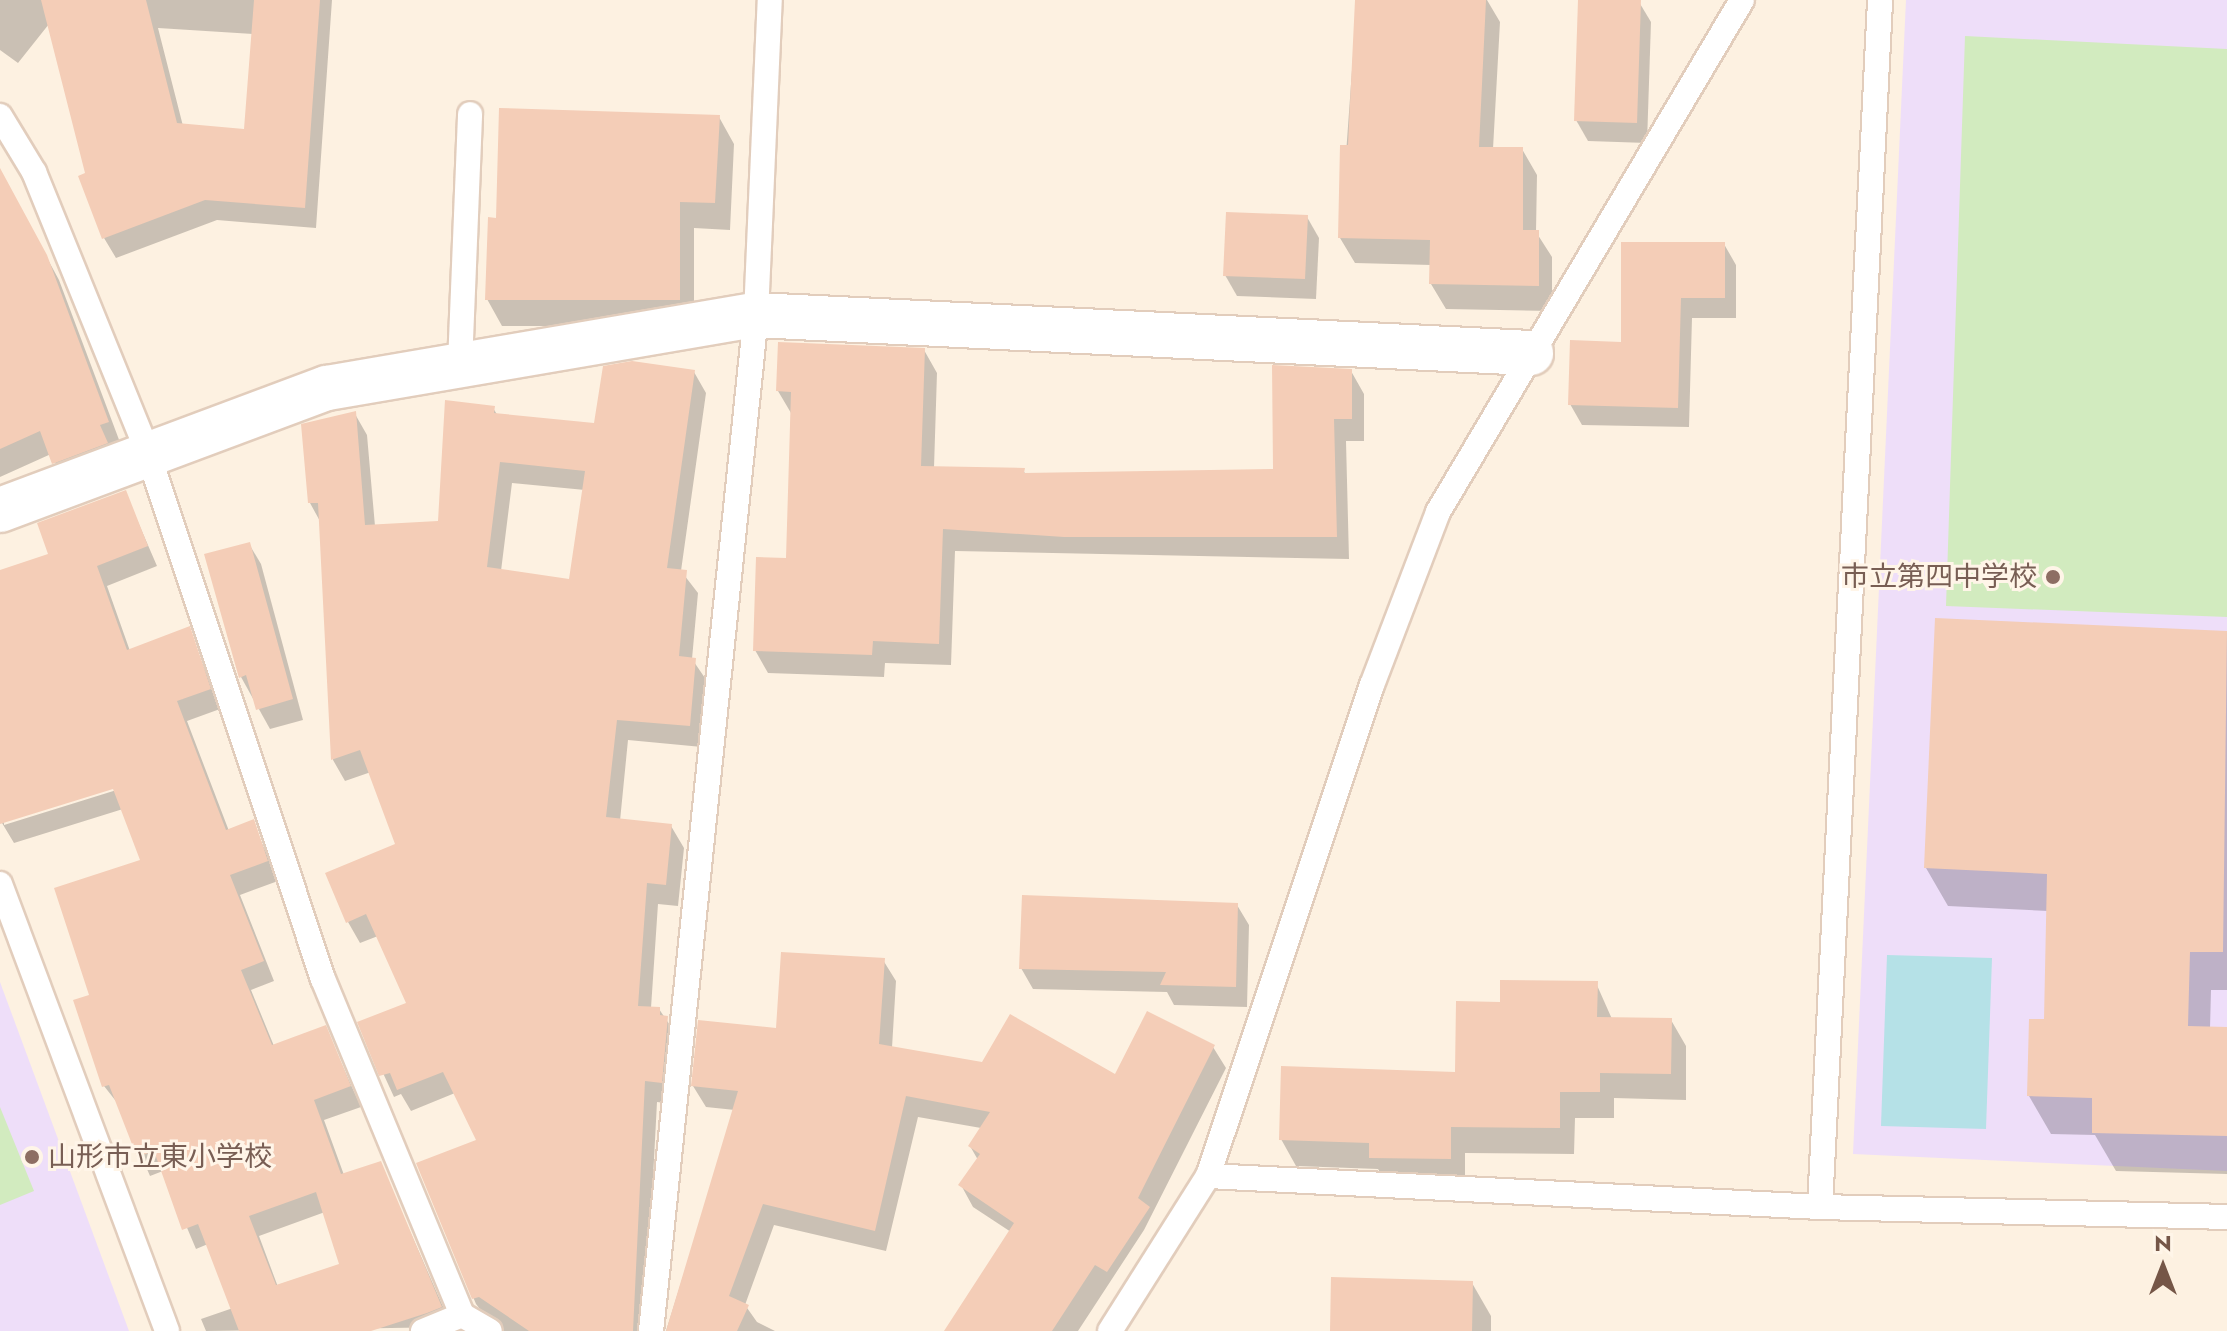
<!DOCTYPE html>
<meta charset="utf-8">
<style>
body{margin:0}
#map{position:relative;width:2227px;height:1331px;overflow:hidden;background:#fdf1e1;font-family:Jost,"Noto Sans JP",sans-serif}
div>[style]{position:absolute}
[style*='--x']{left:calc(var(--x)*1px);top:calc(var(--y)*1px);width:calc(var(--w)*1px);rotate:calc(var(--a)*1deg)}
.education>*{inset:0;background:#eedef9}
.green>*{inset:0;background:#d2ebbf}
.water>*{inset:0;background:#b5e1e7}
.shadow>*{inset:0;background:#0003}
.building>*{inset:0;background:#f4cdb7}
.roads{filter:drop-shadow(2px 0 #e2cdbc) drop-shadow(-2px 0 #e2cdbc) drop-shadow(0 2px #e2cdbc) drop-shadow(0 -2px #e2cdbc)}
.service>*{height:24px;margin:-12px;padding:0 12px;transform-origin:12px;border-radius:12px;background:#fff}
.minor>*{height:44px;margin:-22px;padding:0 22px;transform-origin:22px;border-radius:22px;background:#fff}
.dots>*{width:22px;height:22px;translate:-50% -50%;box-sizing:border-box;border:4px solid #fff5e8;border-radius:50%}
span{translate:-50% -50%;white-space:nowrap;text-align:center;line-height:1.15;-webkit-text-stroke:6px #fff5e8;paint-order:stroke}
.education-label{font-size:28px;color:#785e54}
.right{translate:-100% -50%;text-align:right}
.left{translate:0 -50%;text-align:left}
.north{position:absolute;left:2123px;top:1227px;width:80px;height:80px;-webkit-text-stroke:6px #fff5e8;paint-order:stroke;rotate:0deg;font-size:22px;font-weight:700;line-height:32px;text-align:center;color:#755647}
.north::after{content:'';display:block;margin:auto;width:28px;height:36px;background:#755647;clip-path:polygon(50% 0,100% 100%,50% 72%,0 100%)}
</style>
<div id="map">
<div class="education">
<div style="clip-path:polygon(1906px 0,2227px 0,2227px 1171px,1853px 1154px)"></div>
<div style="clip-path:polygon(0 982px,129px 1331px,0 1331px)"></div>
</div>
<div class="green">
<div style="clip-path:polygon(1965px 36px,2227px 49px,2227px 617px,1946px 606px)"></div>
<div style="clip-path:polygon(0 1107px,34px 1191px,0 1205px)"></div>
</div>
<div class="water">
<div style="clip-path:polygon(1887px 955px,1992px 958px,1986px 1129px,1881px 1126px)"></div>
</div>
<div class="shadow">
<div style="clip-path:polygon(evenodd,0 0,332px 0,316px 228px,217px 220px,116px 258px,104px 238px,49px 24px,18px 63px,0 50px,0 0,158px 28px,253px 34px,246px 131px,183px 126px,158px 28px)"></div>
<div style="clip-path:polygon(1357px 0,1487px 0,1500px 22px,1493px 149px,1522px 149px,1537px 175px,1536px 232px,1552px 257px,1552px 311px,1446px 309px,1431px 284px,1431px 265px,1355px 263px,1340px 238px)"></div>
<div style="clip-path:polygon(1639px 2px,1651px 22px,1647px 143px,1588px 141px,1576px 120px)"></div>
<div style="clip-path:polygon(719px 117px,734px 144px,730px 230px,694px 228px,694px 326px,502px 326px,487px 299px,498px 220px)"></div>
<div style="clip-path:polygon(0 206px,27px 221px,59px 280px,121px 445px,67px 485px,51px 454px,0 477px)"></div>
<div style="clip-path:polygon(1307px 217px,1319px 238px,1316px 299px,1237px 296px,1225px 275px)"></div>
<div style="clip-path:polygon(1724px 244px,1736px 265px,1736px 318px,1692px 318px,1689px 427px,1582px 425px,1570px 404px)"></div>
<div style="clip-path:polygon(924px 350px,937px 373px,934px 468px,1023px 470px,1026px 475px,1275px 471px,1351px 371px,1364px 394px,1364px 441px,1346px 441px,1349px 559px,955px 551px,951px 665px,885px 663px,884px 677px,768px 673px,755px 650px,788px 560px,791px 413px,778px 391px)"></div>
<div style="clip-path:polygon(evenodd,694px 372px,706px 393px,681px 571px,698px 593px,692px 659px,707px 681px,702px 747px,628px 740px,620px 821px,671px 826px,684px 848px,678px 906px,658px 904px,651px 1008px,659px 1009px,680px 1040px,673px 1104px,657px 1102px,645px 1331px,497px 1331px,476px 1304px,418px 1165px,479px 1141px,455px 1093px,411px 1111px,401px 1094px,394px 1097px,360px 1023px,409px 1004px,378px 936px,360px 943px,348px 922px,398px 845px,371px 772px,345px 781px,333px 760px,321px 523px,310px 503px,355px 414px,367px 435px,375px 526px,440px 523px,493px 408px,498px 416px,596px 426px,694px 372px,512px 483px,585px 490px,571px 581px,501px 571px,512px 483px)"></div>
<div style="clip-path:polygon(evenodd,125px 492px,157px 566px,107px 586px,130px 651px,189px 629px,220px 709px,187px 721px,229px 831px,253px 822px,278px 881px,240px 895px,274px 981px,251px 990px,274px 1046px,325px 1027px,361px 1107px,324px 1120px,344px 1175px,380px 1163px,452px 1327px,206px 1331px,201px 1319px,233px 1308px,208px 1244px,196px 1249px,163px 1171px,150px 1176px,119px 1105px,104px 1086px,75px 1002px,91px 996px,142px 861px,123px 809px,14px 843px,2px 823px,0 572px,50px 555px,125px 492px,122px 784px,123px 788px,4px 825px,4px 821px,122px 784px,125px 492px,325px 1212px,341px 1265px,278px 1287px,259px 1236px,325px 1212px)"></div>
<div style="clip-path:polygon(249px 544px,261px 564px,303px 720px,270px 729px,241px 677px)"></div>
<div style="clip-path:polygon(1937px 621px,2227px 633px,2227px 990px,2211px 990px,2210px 1029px,2227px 1029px,2227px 1174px,2116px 1171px,2095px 1135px,2051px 1134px,2029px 1096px,2046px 1021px,2048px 911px,1948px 906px,1926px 868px)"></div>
<div style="clip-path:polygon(1237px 905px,1249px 925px,1247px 1007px,1174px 1005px,1167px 992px,1033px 989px,1021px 968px)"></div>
<div style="clip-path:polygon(883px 960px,896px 981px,892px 1048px,983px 1064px,1116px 1077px,1213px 1047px,1226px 1068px,1144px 1230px,1078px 1331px,947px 1331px,1011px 1232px,973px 1207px,961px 1185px,978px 1160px,970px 1146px,981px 1128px,918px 1117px,886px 1251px,774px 1225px,745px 1305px,757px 1322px,775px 1331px,666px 1331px,735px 1110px,706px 1107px,693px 1086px)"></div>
<div style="clip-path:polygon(1596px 983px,1612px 1019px,1671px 1020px,1686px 1046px,1686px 1100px,1614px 1098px,1614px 1118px,1575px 1118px,1574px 1154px,1465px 1153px,1465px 1185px,1387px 1184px,1378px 1169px,1296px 1166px,1281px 1139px,1457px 1074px,1502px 1004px)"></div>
<div style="clip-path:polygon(1472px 1283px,1491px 1316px,1491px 1331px,1332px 1331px)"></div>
</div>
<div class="building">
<div style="clip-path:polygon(41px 0,146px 0,177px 123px,244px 129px,254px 0,320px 0,305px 208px,205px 200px,102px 239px,78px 176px,85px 173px)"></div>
<div style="clip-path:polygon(1355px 0,1486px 0,1479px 147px,1523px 147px,1523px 230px,1539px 230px,1539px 286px,1429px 284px,1430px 240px,1338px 238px,1340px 145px,1348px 145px)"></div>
<div style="clip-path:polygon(1578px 0,1641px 0,1637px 123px,1574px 121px)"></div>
<div style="clip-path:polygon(499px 108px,720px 115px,715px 203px,680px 202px,680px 300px,485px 300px,488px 217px,496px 218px)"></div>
<div style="clip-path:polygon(0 168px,47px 255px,109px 422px,100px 425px,108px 443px,52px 464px,40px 431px,0 449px)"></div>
<div style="clip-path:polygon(1226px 212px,1308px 215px,1305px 279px,1223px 276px)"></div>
<div style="clip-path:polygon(1621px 242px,1725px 242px,1725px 298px,1681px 298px,1678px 408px,1568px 405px,1570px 340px,1621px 342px)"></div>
<div style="clip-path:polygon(778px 342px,925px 348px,921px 466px,1025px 468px,1024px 473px,1273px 469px,1272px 365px,1352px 369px,1352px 419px,1334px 419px,1337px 537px,1064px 537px,943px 529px,939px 644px,873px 641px,872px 655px,753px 651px,756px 557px,786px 558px,791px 392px,776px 391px)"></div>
<div style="clip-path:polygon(evenodd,632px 361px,695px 370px,667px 568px,687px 570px,679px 656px,696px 658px,690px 726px,617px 720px,606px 817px,672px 824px,666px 885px,647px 883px,638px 1006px,660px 1007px,660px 1015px,668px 1016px,662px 1083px,645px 1081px,633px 1331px,529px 1331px,479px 1297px,472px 1299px,416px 1163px,476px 1140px,443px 1072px,397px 1090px,390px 1073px,379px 1076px,357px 1022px,406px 1003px,366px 914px,346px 923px,325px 873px,395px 844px,360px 750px,331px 760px,318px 503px,308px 503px,301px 424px,356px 411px,365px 525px,438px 521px,445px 400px,495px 406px,494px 413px,594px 423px,603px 366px,632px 361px,500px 462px,585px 471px,569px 579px,487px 567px,500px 462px)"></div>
<div style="clip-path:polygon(evenodd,126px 490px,148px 546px,97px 566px,127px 650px,190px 626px,211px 689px,177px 701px,226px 830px,254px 819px,268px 861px,230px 875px,264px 961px,241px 970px,272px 1045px,326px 1025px,351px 1086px,314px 1100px,341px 1174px,381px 1161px,442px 1307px,427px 1313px,371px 1331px,239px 1331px,198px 1224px,182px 1230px,154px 1151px,137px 1157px,109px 1085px,102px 1087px,73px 1000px,89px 995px,54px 888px,140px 860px,113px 789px,0 824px,0 570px,48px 554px,37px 523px,126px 490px,316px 1192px,339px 1264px,276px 1285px,249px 1216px,316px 1192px)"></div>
<div style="clip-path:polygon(250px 542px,293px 699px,256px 710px,246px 675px,239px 678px,204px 554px)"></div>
<div style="clip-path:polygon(1935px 618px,2227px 631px,2223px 952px,2190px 952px,2188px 1026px,2227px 1027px,2227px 1136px,2092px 1133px,2092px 1098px,2027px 1096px,2029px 1019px,2044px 1019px,2047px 874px,1924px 868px)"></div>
<div style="clip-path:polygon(1022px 895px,1238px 903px,1236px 987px,1160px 985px,1166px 972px,1019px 969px)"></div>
<div style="clip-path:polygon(781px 952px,885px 958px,879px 1044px,982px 1062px,1010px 1014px,1115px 1074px,1147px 1011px,1215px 1045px,1138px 1198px,1150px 1207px,1107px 1272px,1095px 1265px,1052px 1331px,944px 1331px,1014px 1223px,958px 1185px,980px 1154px,968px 1146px,990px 1112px,906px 1096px,875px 1231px,763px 1204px,729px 1296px,749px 1305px,737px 1331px,666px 1331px,738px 1091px,691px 1086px,698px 1020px,776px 1028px)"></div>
<div style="clip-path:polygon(1500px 980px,1598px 981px,1597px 1017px,1672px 1018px,1671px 1074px,1600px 1073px,1600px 1092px,1560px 1092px,1560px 1128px,1451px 1127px,1451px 1159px,1369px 1158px,1369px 1143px,1279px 1140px,1281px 1066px,1455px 1072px,1456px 1001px,1500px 1002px)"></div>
<div style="clip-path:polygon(1331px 1277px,1473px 1281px,1472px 1331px,1330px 1331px)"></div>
</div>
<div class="roads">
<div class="service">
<div style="--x:0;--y:116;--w:66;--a:58.7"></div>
<div style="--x:34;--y:172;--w:303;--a:67.9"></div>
<div style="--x:148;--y:453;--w:554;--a:71.6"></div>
<div style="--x:323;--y:979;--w:364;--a:67.5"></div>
<div style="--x:462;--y:1315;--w:32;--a:30"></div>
<div style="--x:460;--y:365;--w:251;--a:-87.7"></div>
<div style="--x:0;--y:884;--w:477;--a:69.5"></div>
<div style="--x:1208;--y:1176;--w:613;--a:2.9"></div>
<div style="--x:1820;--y:1207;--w:407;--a:1.4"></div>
<div style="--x:1820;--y:1207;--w:1208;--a:-87.15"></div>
<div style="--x:423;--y:1331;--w:42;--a:-22.3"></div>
<div style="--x:651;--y:1331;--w:1021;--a:-84.1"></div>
<div style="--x:756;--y:315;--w:315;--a:-87.5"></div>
<div style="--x:1110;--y:1331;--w:183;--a:-57.7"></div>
<div style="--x:1208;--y:1176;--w:518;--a:-71.53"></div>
<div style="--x:1372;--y:685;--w:185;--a:-69.1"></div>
<div style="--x:1438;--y:512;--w:595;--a:-59.3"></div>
</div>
<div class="minor">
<div style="--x:0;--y:510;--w:349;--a:-20.5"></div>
<div style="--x:327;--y:388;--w:435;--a:-9.7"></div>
<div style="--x:756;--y:315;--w:776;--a:2.81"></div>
</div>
</div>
<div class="dots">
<div style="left:2053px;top:577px;background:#8d6e63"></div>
<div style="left:32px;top:1157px;background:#8d6e63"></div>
</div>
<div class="education-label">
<span class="right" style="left:2037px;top:577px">市立第四中学校</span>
<span class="left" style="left:48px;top:1157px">山形市立東小学校</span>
</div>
<div class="north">N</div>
</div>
